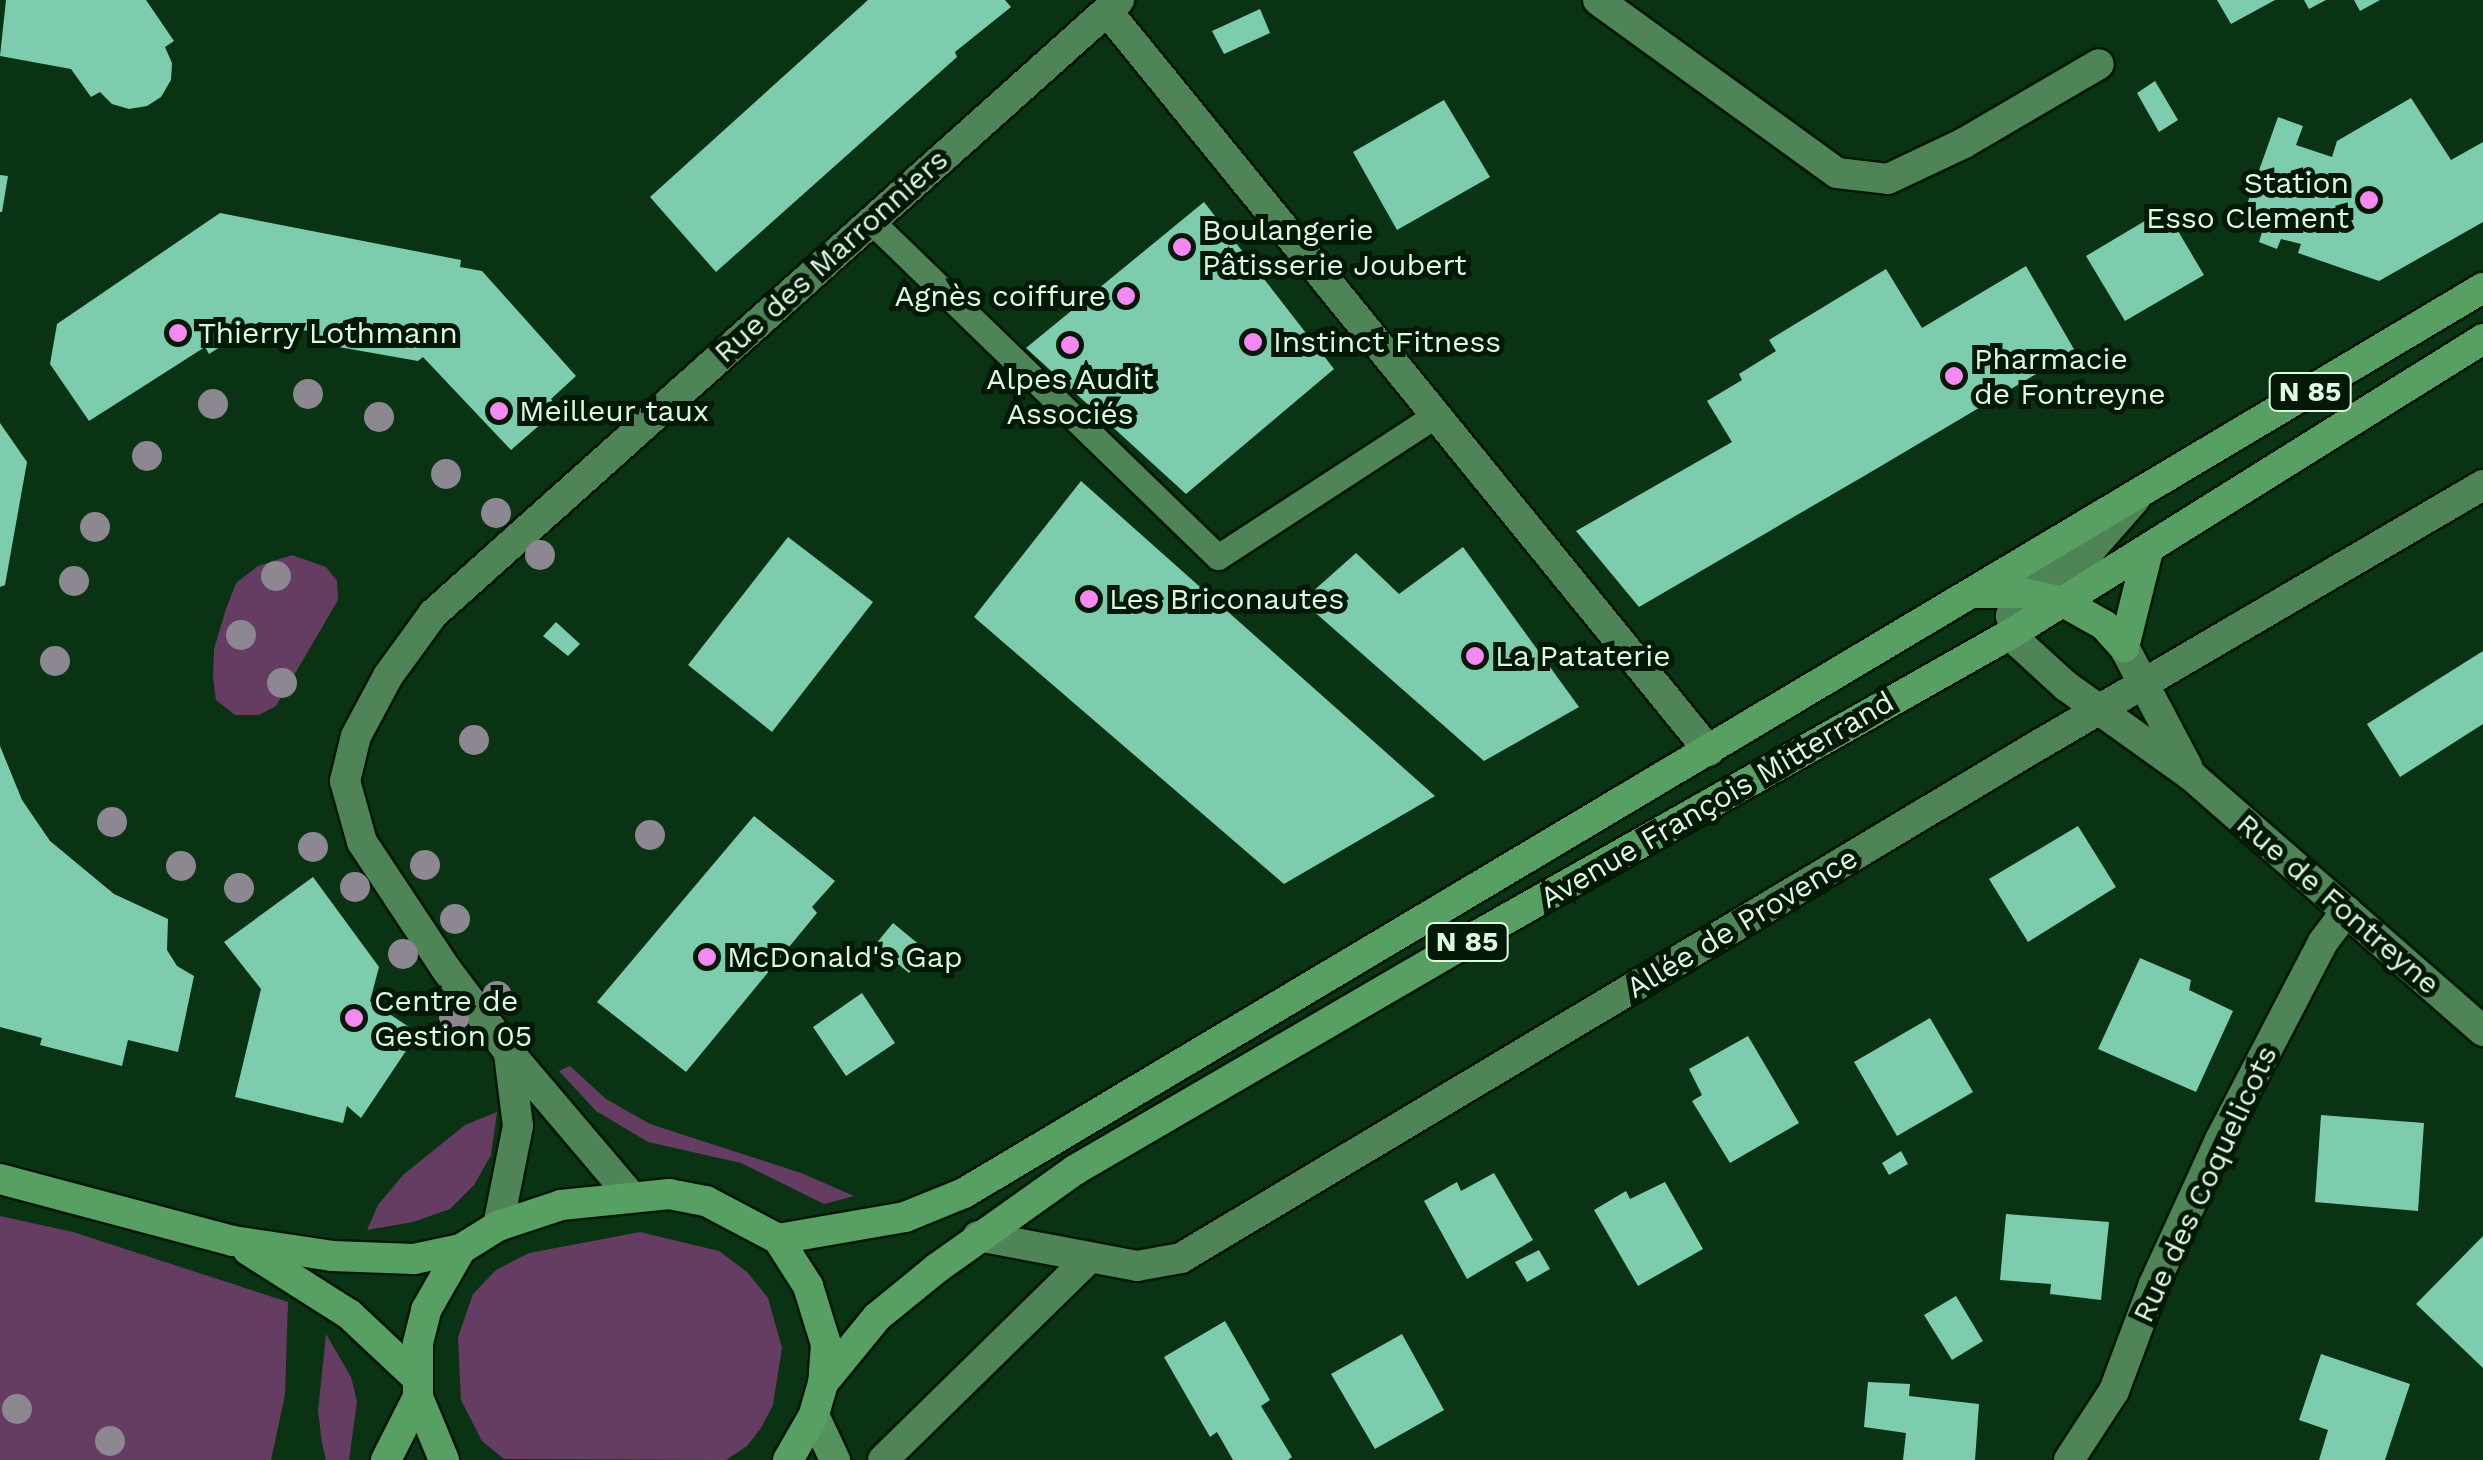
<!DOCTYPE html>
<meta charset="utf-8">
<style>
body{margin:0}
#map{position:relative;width:2483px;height:1460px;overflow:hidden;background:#0a3314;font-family:"Work Sans",sans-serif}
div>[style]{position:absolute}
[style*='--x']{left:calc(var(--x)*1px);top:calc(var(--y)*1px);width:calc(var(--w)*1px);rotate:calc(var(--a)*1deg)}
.green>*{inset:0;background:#653d63}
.building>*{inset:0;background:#7eccae}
.roads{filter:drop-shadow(2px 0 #001804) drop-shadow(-2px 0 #001804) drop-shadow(0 2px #001804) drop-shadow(0 -2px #001804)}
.service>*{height:25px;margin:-12.5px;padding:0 12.5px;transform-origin:12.5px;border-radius:12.5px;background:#4f8457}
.minor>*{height:30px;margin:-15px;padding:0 15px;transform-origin:15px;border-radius:15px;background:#4f8457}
.tertiary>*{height:30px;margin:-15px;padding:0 15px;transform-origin:15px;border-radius:15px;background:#4f8457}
.secondary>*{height:30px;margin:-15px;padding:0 15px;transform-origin:15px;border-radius:15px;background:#54925e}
.primary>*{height:30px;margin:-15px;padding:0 15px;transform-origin:15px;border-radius:15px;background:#589f64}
.trees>*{width:30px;height:30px;margin:-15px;border-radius:50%;background:#8c8790}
.dots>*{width:28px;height:28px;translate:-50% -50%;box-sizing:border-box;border:5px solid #031807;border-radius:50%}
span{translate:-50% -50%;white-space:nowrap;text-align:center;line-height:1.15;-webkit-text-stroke:10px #031807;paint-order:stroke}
.shield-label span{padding:2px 8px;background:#031807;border:2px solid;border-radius:8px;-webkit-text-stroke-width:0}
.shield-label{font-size:28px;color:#ddf9e0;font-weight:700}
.poi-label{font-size:30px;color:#ddf9e0}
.right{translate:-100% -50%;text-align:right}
.left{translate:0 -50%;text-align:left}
.street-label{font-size:30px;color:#ddf9e0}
</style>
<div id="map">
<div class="green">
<div style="clip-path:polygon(292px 555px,326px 567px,337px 581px,338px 600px,276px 706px,259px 715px,235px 715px,216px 700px,213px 678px,214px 649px,226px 609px,236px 583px,258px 566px)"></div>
<div style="clip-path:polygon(570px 1066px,606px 1099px,650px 1124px,801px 1173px,854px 1196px,824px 1204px,741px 1163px,648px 1142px,596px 1111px,559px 1071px)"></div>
<div style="clip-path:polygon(497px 1112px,491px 1155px,474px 1185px,450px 1209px,413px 1222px,367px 1230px,378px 1205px,403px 1175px,465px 1125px)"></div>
<div style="clip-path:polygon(0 1216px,73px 1232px,288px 1302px,285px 1395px,271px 1460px,0 1460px)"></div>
<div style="clip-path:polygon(640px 1232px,719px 1251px,747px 1272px,768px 1298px,782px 1348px,773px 1405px,761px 1428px,747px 1446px,726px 1460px,504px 1459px,482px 1441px,461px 1400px,458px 1337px,473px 1294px,496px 1270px,529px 1253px)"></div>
<div style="clip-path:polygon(326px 1334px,351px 1377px,357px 1402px,349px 1460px,326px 1460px,322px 1443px,318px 1411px)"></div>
</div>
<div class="building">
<div style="clip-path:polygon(6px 0,146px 0,174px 41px,165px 47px,172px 63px,171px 80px,161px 97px,147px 106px,129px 109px,112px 104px,100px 92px,91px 97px,71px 69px,0 56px)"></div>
<div style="clip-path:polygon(868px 0,1005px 0,1011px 7px,955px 52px,957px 57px,716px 272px,650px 197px)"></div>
<div style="clip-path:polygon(2217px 0,2275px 0,2231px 24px)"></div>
<div style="clip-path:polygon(2304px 0,2326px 0,2309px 9px)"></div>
<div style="clip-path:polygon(2354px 0,2380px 0,2360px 11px)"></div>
<div style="clip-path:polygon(1260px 9px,1270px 33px,1224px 54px,1212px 31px)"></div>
<div style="clip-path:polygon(2155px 81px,2178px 120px,2159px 132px,2137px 93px)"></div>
<div style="clip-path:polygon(2411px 98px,2451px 160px,2483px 142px,2483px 222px,2379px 281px,2298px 253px,2301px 244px,2281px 239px,2277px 249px,2259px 242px,2262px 232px,2240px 224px,2278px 117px,2303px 126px,2296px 145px,2332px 157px,2337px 141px)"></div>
<div style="clip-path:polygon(1444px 100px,1490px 177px,1397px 230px,1353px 152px)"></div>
<div style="clip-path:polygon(0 175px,8px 176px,2px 212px,0 212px)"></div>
<div style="clip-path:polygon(1204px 202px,1334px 369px,1186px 494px,1026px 348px)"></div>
<div style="clip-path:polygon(2165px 209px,2204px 275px,2125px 321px,2086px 256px)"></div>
<div style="clip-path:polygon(220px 213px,461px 260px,460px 267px,482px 271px,576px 376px,551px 399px,558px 409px,511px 450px,423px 357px,418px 361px,316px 343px,319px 333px,259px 322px,209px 354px,205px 347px,89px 421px,50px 364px,57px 324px)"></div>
<div style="clip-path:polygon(2026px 266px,2075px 351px,1876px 469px,1639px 607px,1576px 531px,1732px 442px,1707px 401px,1742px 380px,1739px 374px,1776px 351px,1769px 340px,1886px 269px,1922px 328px)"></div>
<div style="clip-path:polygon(0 423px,27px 462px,5px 585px,0 587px)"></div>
<div style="clip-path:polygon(1081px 481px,1435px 796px,1284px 884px,974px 617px)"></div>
<div style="clip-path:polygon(788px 537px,873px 602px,772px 732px,688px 665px)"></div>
<div style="clip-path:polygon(1463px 547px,1579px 707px,1484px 761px,1302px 601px,1356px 553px,1399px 594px)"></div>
<div style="clip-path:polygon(556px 622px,580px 644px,568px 656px,543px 636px)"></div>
<div style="clip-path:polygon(2483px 651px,2483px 724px,2400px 777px,2367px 724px)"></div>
<div style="clip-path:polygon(0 746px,22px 800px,50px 841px,114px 894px,168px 919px,167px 950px,177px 966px,194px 976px,178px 1052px,128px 1040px,122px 1066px,40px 1045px,42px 1038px,0 1027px)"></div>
<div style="clip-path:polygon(754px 816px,835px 881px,812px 907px,817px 913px,686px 1072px,597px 1002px)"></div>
<div style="clip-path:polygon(2078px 826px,2116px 887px,2028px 942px,1989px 879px)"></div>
<div style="clip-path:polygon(313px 877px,379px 967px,370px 1001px,418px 1033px,361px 1118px,347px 1106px,343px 1123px,235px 1097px,261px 989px,224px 942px)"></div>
<div style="clip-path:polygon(893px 923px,927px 951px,909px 973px,875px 945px)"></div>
<div style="clip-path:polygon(2140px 958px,2191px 980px,2189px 990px,2233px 1011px,2196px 1092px,2098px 1049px)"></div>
<div style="clip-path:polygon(862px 993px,895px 1043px,846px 1076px,813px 1027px)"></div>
<div style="clip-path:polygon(1930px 1018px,1973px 1092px,1897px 1136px,1854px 1062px)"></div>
<div style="clip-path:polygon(1748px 1036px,1799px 1123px,1730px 1163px,1692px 1101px,1702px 1095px,1689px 1069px)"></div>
<div style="clip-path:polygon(2321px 1115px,2424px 1123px,2418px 1211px,2315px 1202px)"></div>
<div style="clip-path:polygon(1901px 1151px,1908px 1164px,1889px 1175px,1882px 1163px)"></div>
<div style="clip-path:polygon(1494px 1173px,1533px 1240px,1467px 1279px,1424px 1201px,1457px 1182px,1461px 1191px)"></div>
<div style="clip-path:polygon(1665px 1182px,1703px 1249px,1638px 1286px,1594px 1210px,1626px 1191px,1630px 1199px)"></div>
<div style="clip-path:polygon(2006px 1214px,2109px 1222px,2101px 1300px,2050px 1294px,2051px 1284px,2000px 1280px)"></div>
<div style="clip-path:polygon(2483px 1236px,2483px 1368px,2416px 1304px)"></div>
<div style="clip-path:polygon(1539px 1250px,1550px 1269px,1527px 1282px,1515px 1262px)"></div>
<div style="clip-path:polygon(1956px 1296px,1983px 1341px,1952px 1360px,1924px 1315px)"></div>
<div style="clip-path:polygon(1225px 1321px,1270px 1400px,1261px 1406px,1292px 1457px,1288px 1460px,1233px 1460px,1217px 1432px,1210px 1437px,1164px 1357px)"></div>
<div style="clip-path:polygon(1402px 1334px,1444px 1410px,1375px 1449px,1331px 1374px)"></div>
<div style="clip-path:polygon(2321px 1354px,2410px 1384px,2385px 1460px,2319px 1460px,2328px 1430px,2299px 1420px)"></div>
<div style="clip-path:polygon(1868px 1382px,1910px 1384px,1909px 1396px,1979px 1404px,1975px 1460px,1903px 1460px,1906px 1433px,1864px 1427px)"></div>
</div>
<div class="roads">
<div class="service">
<div style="--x:870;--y:220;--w:484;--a:44.1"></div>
<div style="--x:1218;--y:557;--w:260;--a:-33.1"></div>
</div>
<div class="minor">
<div style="--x:1598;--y:0;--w:295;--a:35.9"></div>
<div style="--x:1837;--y:173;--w:51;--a:6.7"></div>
<div style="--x:1888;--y:179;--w:84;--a:-25.3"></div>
<div style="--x:1964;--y:143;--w:156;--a:-30.3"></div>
<div style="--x:1107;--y:11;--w:954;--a:50.87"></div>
<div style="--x:2135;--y:499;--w:76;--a:131.3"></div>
<div style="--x:2085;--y:556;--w:73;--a:149.6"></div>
<div style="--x:2022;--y:593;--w:25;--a:116"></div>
<div style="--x:2011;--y:616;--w:29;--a:72"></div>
<div style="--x:2020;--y:644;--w:62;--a:42.4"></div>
<div style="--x:2066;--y:686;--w:156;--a:35.6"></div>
<div style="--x:2193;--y:777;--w:386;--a:41.2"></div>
<div style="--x:2124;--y:647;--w:135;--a:62.1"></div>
<div style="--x:978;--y:1236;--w:162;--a:10.7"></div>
<div style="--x:1137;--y:1266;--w:45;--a:-10.3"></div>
<div style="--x:1181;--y:1258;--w:1003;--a:-30.89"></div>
<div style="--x:2042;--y:743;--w:511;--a:-30.33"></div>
<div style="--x:883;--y:1460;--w:287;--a:-44.4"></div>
<div style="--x:2069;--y:1460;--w:82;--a:-56.9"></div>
<div style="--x:2114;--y:1391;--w:114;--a:-69.5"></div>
<div style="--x:2154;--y:1284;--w:158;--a:-65.4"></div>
<div style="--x:2220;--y:1140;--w:223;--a:-62.5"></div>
<div style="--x:2323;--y:942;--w:39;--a:-53"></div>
</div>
<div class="tertiary">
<div style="--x:630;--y:1195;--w:189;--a:-130.3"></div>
<div style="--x:508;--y:1051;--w:103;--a:-127.1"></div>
<div style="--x:446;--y:969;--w:152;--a:-123.5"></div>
<div style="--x:362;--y:842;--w:63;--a:-105.6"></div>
<div style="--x:345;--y:781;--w:46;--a:-76.3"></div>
<div style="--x:356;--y:736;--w:68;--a:-61.9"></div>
<div style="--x:388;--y:676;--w:77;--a:-54"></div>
<div style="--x:433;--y:614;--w:921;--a:-41.83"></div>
<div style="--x:498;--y:1226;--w:102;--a:-78.7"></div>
<div style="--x:518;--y:1126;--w:73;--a:-97.1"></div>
</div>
<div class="secondary">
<div style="--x:814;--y:1415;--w:50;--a:65"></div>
</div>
<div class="primary">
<div style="--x:1974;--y:593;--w:48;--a:0"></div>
<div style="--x:2022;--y:593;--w:42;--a:12.4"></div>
<div style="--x:2063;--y:602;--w:47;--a:29.3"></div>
<div style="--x:2104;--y:625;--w:30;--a:48"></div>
<div style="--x:2124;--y:647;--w:99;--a:-76"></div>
<div style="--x:0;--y:1179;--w:241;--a:14.9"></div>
<div style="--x:233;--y:1241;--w:100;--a:8.6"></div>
<div style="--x:332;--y:1256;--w:82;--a:2.1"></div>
<div style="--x:414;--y:1259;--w:48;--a:-12"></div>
<div style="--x:778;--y:1239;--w:129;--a:-9.8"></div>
<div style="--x:905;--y:1217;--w:64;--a:-22.1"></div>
<div style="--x:964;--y:1193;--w:1768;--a:-30.79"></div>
<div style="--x:248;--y:1250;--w:120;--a:32.4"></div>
<div style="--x:349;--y:1314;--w:92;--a:43.2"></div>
<div style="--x:823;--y:1383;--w:85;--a:-50.7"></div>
<div style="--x:877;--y:1317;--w:77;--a:-39.2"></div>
<div style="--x:937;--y:1268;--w:169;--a:-35.4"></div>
<div style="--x:1075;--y:1170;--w:467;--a:-30.2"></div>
<div style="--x:1478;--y:935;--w:616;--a:-29.48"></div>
<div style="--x:2014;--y:632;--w:553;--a:-31.99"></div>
<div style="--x:386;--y:1460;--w:71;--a:-63.1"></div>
<div style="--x:444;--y:1460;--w:68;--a:-112.4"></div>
<div style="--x:418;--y:1397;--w:54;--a:-90"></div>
<div style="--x:418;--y:1343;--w:34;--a:-76"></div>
<div style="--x:426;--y:1310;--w:70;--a:-60.2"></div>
<div style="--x:461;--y:1249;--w:44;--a:-31.9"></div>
<div style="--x:498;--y:1226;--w:66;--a:-18.4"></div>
<div style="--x:561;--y:1205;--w:109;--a:-5.8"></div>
<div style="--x:669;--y:1194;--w:38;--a:11"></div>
<div style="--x:706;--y:1201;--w:81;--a:27.8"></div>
<div style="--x:778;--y:1239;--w:56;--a:57.4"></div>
<div style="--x:808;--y:1286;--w:61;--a:72.8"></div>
<div style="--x:826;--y:1344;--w:39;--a:94"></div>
<div style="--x:823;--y:1383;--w:33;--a:106"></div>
<div style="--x:814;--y:1415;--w:52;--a:120"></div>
</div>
</div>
<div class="trees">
<div style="left:308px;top:394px"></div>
<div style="left:213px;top:404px"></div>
<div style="left:379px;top:417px"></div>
<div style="left:147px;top:456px"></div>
<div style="left:446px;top:474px"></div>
<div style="left:496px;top:513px"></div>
<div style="left:95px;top:527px"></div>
<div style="left:540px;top:555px"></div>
<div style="left:276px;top:576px"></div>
<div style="left:74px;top:581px"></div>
<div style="left:241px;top:635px"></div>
<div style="left:55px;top:661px"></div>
<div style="left:282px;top:683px"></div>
<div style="left:474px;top:740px"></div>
<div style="left:112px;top:822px"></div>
<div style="left:650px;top:835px"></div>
<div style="left:313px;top:847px"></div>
<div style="left:425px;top:865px"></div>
<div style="left:181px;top:866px"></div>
<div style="left:355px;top:887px"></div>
<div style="left:239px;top:888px"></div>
<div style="left:455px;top:919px"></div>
<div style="left:403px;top:954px"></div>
<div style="left:497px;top:996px"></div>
<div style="left:454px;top:1018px"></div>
<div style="left:17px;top:1409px"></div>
<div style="left:110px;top:1441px"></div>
</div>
<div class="dots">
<div style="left:2369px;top:200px;background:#f389f1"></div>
<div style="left:1182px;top:247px;background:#f389f1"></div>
<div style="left:1126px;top:296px;background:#f389f1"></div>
<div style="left:178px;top:333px;background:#f389f1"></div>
<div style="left:1253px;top:342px;background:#f389f1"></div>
<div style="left:1070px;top:345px;background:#f389f1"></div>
<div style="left:1954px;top:376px;background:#f389f1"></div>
<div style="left:499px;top:411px;background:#f389f1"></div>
<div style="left:1089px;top:599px;background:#f389f1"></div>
<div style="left:1475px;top:656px;background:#f389f1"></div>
<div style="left:707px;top:957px;background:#f389f1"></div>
<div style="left:354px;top:1018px;background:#f389f1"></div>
</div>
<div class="shield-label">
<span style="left:2310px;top:392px">N 85</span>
<span style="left:1467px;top:942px">N 85</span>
</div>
<div class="poi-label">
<span class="right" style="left:2349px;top:200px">Station<br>Esso Clement</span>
<span class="left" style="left:1202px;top:247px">Boulangerie<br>Pâtisserie Joubert</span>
<span class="right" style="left:1106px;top:296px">Agnès coiffure</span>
<span class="left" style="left:198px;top:333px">Thierry Lothmann</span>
<span class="left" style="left:1273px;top:342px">Instinct Fitness</span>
<span class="left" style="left:1974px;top:376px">Pharmacie<br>de Fontreyne</span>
<span style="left:1070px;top:396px">Alpes Audit<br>Associés</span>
<span class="left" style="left:519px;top:411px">Meilleur taux</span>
<span class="left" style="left:1109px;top:599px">Les Briconautes</span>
<span class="left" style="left:1495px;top:656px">La Pataterie</span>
<span class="left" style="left:727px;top:957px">McDonald's Gap</span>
<span class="left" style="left:374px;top:1018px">Centre de<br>Gestion 05</span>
</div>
<div class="street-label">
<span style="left:831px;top:256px;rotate:-42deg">Rue des Marronniers</span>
<span style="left:1717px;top:800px;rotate:-30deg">Avenue François Mitterrand</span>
<span style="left:2338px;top:904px;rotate:41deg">Rue de Fontreyne</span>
<span style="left:1742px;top:923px;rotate:-31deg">Allée de Provence</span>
<span style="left:2205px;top:1184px;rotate:-65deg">Rue des Coquelicots</span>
</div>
</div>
